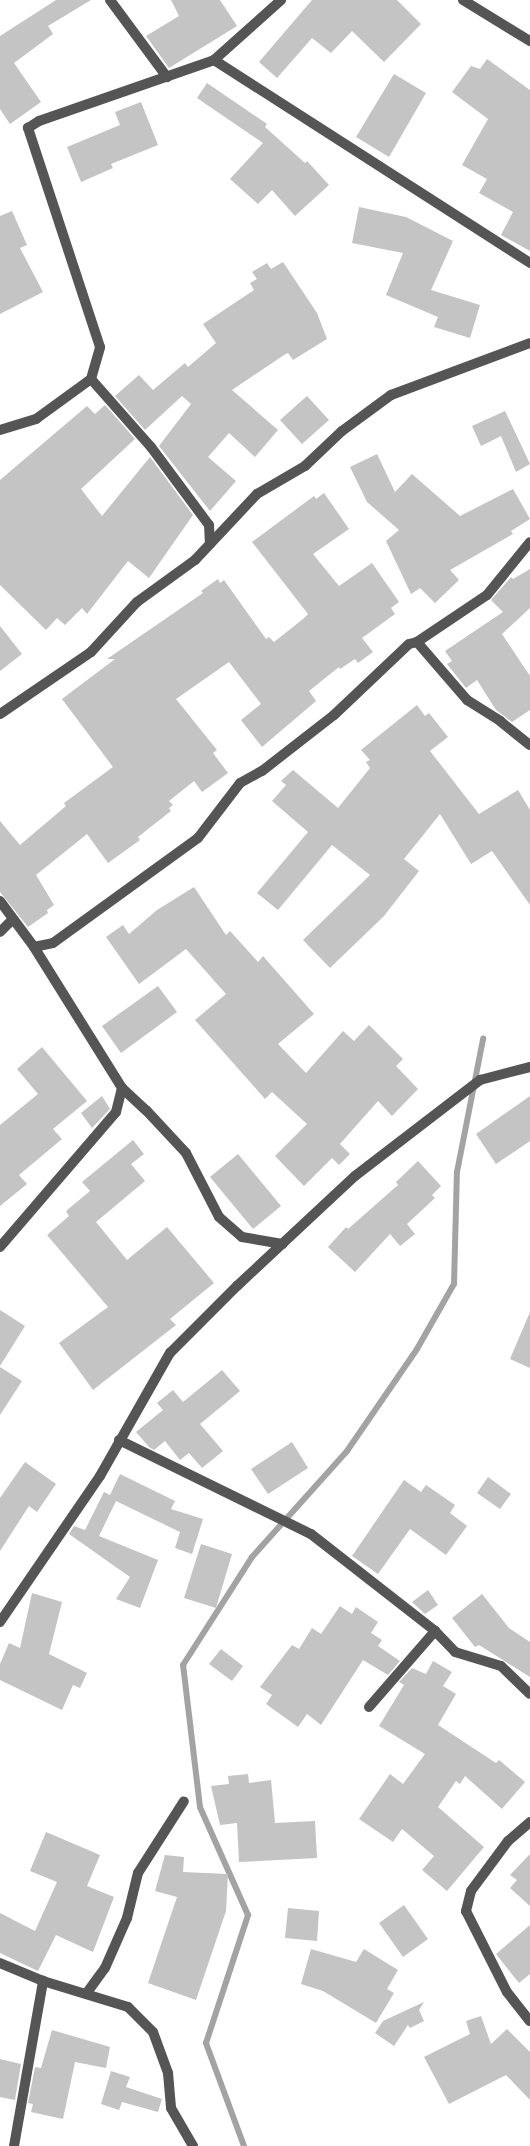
<!DOCTYPE html>
<style>
body{margin:0}
#map{position:relative;width:530px;height:2146px;overflow:hidden;background:#fff;font-family:Inter,sans-serif}
div>[style]{position:absolute}
[style*='--x']{left:calc(var(--x)*1px);top:calc(var(--y)*1px);width:calc(var(--w)*1px);rotate:calc(var(--a)*1deg)}
.stream>*{height:6px;margin:-3px;padding:0 3px;transform-origin:3px;border-radius:3px;background:#a3a3a3}
.building>*{inset:0;background:#c4c4c4}
.minor>*{height:10px;margin:-5px;padding:0 5px;transform-origin:5px;border-radius:5px;background:#555}
span{translate:-50% -50%;white-space:nowrap;text-align:center;line-height:1.15;-webkit-text-stroke:4px #fff;paint-order:stroke}
</style>
<div id="map">
<div class="stream">
<div style="--x:244;--y:2146;--w:110;--a:-110.3"></div>
<div style="--x:206;--y:2043;--w:135;--a:-71.8"></div>
<div style="--x:248;--y:1915;--w:118;--a:-114"></div>
<div style="--x:200;--y:1807;--w:143;--a:-96.8"></div>
<div style="--x:183;--y:1665;--w:128;--a:-57.4"></div>
<div style="--x:252;--y:1557;--w:142;--a:-48.1"></div>
<div style="--x:347;--y:1451;--w:124;--a:-55.5"></div>
<div style="--x:417;--y:1349;--w:75;--a:-60.4"></div>
<div style="--x:454;--y:1284;--w:112;--a:-88.5"></div>
<div style="--x:457;--y:1172;--w:136;--a:-78.9"></div>
</div>
<div class="building">
<div style="clip-path:polygon(56px 0,91px 0,48px 26px,53px 34px,14px 63px,41px 102px,10px 124px,0 109px,0 36px)"></div>
<div style="clip-path:polygon(171px 0,220px 0,237px 26px,169px 68px,146px 36px,179px 16px)"></div>
<div style="clip-path:polygon(312px 0,397px 0,421px 24px,384px 62px,352px 31px,331px 53px,312px 38px,277px 78px,259px 62px)"></div>
<div style="clip-path:polygon(487px 59px,530px 90px,530px 251px,501px 235px,513px 212px,479px 193px,487px 179px,462px 165px,488px 119px,452px 92px,471px 66px,480px 69px)"></div>
<div style="clip-path:polygon(394px 74px,426px 93px,389px 157px,356px 137px)"></div>
<div style="clip-path:polygon(207px 83px,267px 124px,265px 127px,305px 163px,307px 161px,329px 185px,295px 216px,272px 190px,258px 204px,230px 179px,263px 143px,197px 98px)"></div>
<div style="clip-path:polygon(141px 102px,158px 145px,111px 164px,113px 168px,81px 182px,67px 147px,120px 125px,115px 112px)"></div>
<div style="clip-path:polygon(359px 207px,406px 217px,453px 241px,431px 290px,480px 305px,470px 338px,434px 327px,438px 317px,386px 295px,403px 253px,352px 243px)"></div>
<div style="clip-path:polygon(12px 211px,27px 245px,20px 248px,43px 292px,0 314px,0 216px)"></div>
<div style="clip-path:polygon(283px 262px,317px 313px,327px 339px,293px 360px,288px 353px,284px 355px,232px 390px,278px 430px,255px 457px,229px 433px,208px 457px,236px 481px,210px 511px,159px 446px,191px 404px,182px 396px,145px 430px,115px 396px,139px 375px,153px 390px,185px 363px,188px 367px,216px 343px,203px 324px,254px 290px,250px 283px,257px 279px,252px 272px,267px 263px,271px 269px)"></div>
<div style="clip-path:polygon(307px 396px,329px 420px,302px 444px,280px 420px)"></div>
<div style="clip-path:polygon(105px 405px,135px 439px,81px 489px,102px 516px,150px 457px,193px 515px,149px 578px,128px 561px,87px 614px,82px 608px,65px 625px,57px 618px,46px 630px,0 585px,0 480px,87px 406px,95px 414px)"></div>
<div style="clip-path:polygon(505px 411px,530px 464px,516px 472px,501px 436px,481px 446px,472px 426px)"></div>
<div style="clip-path:polygon(377px 454px,395px 492px,412px 474px,460px 516px,513px 489px,530px 519px,511px 531px,513px 534px,450px 570px,459px 580px,435px 603px,420px 588px,411px 594px,386px 541px,399px 530px,367px 502px,350px 467px)"></div>
<div style="clip-path:polygon(324px 493px,349px 529px,313px 554px,339px 586px,372px 563px,399px 602px,391px 608px,395px 614px,362px 638px,373px 652px,358px 663px,355px 659px,340px 669px,339px 667px,309px 691px,316px 701px,262px 747px,241px 720px,261px 704px,229px 662px,176px 699px,217px 750px,213px 753px,228px 773px,202px 792px,194px 781px,169px 801px,173px 805px,169px 808px,171px 811px,138px 837px,140px 840px,108px 863px,87px 834px,36px 875px,54px 905px,47px 910px,48px 913px,28px 927px,0 892px,0 821px,20px 845px,66px 806px,64px 803px,113px 767px,62px 699px,115px 659px,107px 659px,203px 593px,201px 591px,218px 579px,220px 583px,224px 580px,266px 639px,269px 637px,274px 642px,303px 619px,308px 614px,252px 542px,314px 496px,316px 499px)"></div>
<div style="clip-path:polygon(530px 569px,530px 608px,502px 634px,530px 676px,530px 710px,512px 722px,496px 710px,477px 680px,466px 688px,447px 664px,452px 661px,445px 651px,503px 612px,491px 600px,511px 577px,513px 579px)"></div>
<div style="clip-path:polygon(0 626px,22px 654px,0 671px)"></div>
<div style="clip-path:polygon(417px 705px,425px 716px,429px 713px,448px 737px,430px 751px,479px 814px,518px 790px,530px 810px,530px 905px,492px 851px,471px 864px,440px 814px,404px 859px,419px 871px,384px 916px,330px 968px,303px 940px,370px 875px,332px 845px,278px 910px,257px 893px,308px 832px,272px 801px,286px 785px,281px 781px,293px 770px,338px 808px,370px 768px,366px 762px,370px 760px,361px 750px)"></div>
<div style="clip-path:polygon(194px 887px,226px 935px,230px 931px,258px 962px,263px 956px,314px 1014px,278px 1044px,306px 1073px,343px 1031px,354px 1041px,369px 1025px,403px 1059px,396px 1066px,418px 1089px,392px 1116px,378px 1101px,340px 1144px,350px 1154px,339px 1165px,332px 1158px,304px 1186px,275px 1156px,307px 1124px,272px 1092px,265px 1099px,195px 1020px,226px 994px,186px 949px,139px 984px,106px 937px,123px 925px,129px 934px,157px 910px)"></div>
<div style="clip-path:polygon(158px 986px,177px 1012px,121px 1053px,102px 1026px)"></div>
<div style="clip-path:polygon(42px 1047px,87px 1101px,53px 1129px,62px 1139px,19px 1175px,27px 1184px,0 1206px,0 1125px,38px 1094px,17px 1069px)"></div>
<div style="clip-path:polygon(102px 1096px,110px 1109px,92px 1128px,81px 1113px)"></div>
<div style="clip-path:polygon(530px 1096px,530px 1141px,496px 1164px,476px 1134px)"></div>
<div style="clip-path:polygon(133px 1140px,144px 1154px,131px 1164px,145px 1181px,96px 1222px,127px 1260px,167px 1227px,214px 1283px,170px 1319px,176px 1325px,93px 1390px,59px 1343px,108px 1307px,47px 1235px,69px 1216px,66px 1211px,90px 1191px,82px 1182px)"></div>
<div style="clip-path:polygon(238px 1154px,281px 1206px,253px 1229px,210px 1177px)"></div>
<div style="clip-path:polygon(418px 1161px,441px 1186px,432px 1195px,435px 1198px,407px 1224px,415px 1234px,400px 1246px,390px 1234px,355px 1272px,328px 1247px,346px 1227px,348px 1229px,398px 1185px,396px 1182px)"></div>
<div style="clip-path:polygon(0 1310px,25px 1326px,0 1366px)"></div>
<div style="clip-path:polygon(530px 1312px,530px 1368px,510px 1359px)"></div>
<div style="clip-path:polygon(0 1367px,22px 1381px,0 1415px)"></div>
<div style="clip-path:polygon(222px 1370px,240px 1391px,200px 1424px,223px 1451px,202px 1468px,189px 1453px,180px 1460px,165px 1441px,154px 1450px,149px 1447px,136px 1432px,163px 1410px,157px 1403px,173px 1390px,183px 1402px)"></div>
<div style="clip-path:polygon(292px 1442px,308px 1468px,268px 1494px,251px 1469px)"></div>
<div style="clip-path:polygon(25px 1462px,56px 1484px,37px 1512px,29px 1506px,0 1551px,0 1498px)"></div>
<div style="clip-path:polygon(120px 1474px,175px 1501px,171px 1509px,203px 1519px,192px 1554px,175px 1548px,180px 1532px,116px 1501px,99px 1536px,158px 1560px,140px 1608px,116px 1599px,130px 1577px,69px 1534px,74px 1526px,85px 1530px,104px 1492px,110px 1495px)"></div>
<div style="clip-path:polygon(488px 1477px,511px 1494px,500px 1509px,477px 1493px)"></div>
<div style="clip-path:polygon(404px 1480px,421px 1492px,426px 1485px,455px 1505px,450px 1513px,467px 1526px,446px 1555px,410px 1529px,378px 1574px,352px 1556px)"></div>
<div style="clip-path:polygon(201px 1544px,232px 1554px,216px 1608px,184px 1598px)"></div>
<div style="clip-path:polygon(428px 1590px,438px 1605px,425px 1614px,412px 1602px)"></div>
<div style="clip-path:polygon(32px 1593px,62px 1602px,49px 1654px,87px 1673px,80px 1688px,73px 1685px,62px 1710px,0 1680px,0 1664px,9px 1643px,20px 1648px)"></div>
<div style="clip-path:polygon(482px 1594px,509px 1628px,530px 1642px,530px 1677px,479px 1645px,475px 1647px,452px 1618px)"></div>
<div style="clip-path:polygon(340px 1606px,352px 1614px,356px 1607px,378px 1622px,371px 1633px,382px 1640px,378px 1646px,400px 1661px,388px 1675px,363px 1660px,321px 1725px,307px 1714px,298px 1727px,266px 1704px,272px 1695px,260px 1687px,292px 1645px,299px 1649px,312px 1628px,321px 1634px)"></div>
<div style="clip-path:polygon(221px 1649px,243px 1666px,232px 1681px,209px 1664px)"></div>
<div style="clip-path:polygon(433px 1661px,452px 1672px,443px 1686px,456px 1694px,438px 1725px,496px 1763px,499px 1760px,525px 1782px,502px 1809px,465px 1776px,460px 1784px,456px 1781px,438px 1807px,484px 1847px,447px 1891px,422px 1870px,434px 1856px,402px 1829px,393px 1842px,359px 1819px,390px 1774px,403px 1784px,425px 1754px,379px 1726px,404px 1685px,399px 1682px,412px 1668px,426px 1674px)"></div>
<div style="clip-path:polygon(248px 1774px,249px 1783px,271px 1780px,275px 1823px,315px 1821px,317px 1858px,239px 1862px,237px 1823px,220px 1825px,211px 1786px,229px 1784px,228px 1776px)"></div>
<div style="clip-path:polygon(46px 1832px,100px 1855px,87px 1886px,114px 1897px,93px 1952px,56px 1935px,38px 1971px,0 1953px,0 1913px,35px 1931px,57px 1882px,30px 1871px)"></div>
<div style="clip-path:polygon(530px 1854px,530px 1906px,510px 1888px,517px 1880px,510px 1875px)"></div>
<div style="clip-path:polygon(165px 1855px,184px 1857px,183px 1872px,228px 1874px,226px 1911px,196px 2000px,148px 1983px,177px 1897px,155px 1891px)"></div>
<div style="clip-path:polygon(404px 1905px,428px 1939px,403px 1957px,379px 1923px)"></div>
<div style="clip-path:polygon(288px 1908px,319px 1911px,317px 1941px,285px 1938px)"></div>
<div style="clip-path:polygon(530px 1925px,530px 1974px,519px 1983px,496px 1954px)"></div>
<div style="clip-path:polygon(311px 1949px,356px 1962px,364px 1949px,398px 1970px,387px 1989px,394px 1993px,376px 2023px,323px 1991px,301px 1984px)"></div>
<div style="clip-path:polygon(424px 2002px,419px 2010px,424px 2021px,410px 2028px,408px 2025px,394px 2046px,375px 2033px,383px 2021px)"></div>
<div style="clip-path:polygon(481px 2016px,491px 2044px,507px 2029px,530px 2052px,530px 2100px,506px 2075px,449px 2104px,424px 2057px,470px 2034px,466px 2021px)"></div>
<div style="clip-path:polygon(52px 2030px,110px 2047px,106px 2068px,75px 2062px,63px 2119px,31px 2112px,33px 2104px,28px 2103px,35px 2067px,41px 2068px)"></div>
<div style="clip-path:polygon(0 2059px,21px 2064px,15px 2100px,0 2097px)"></div>
<div style="clip-path:polygon(111px 2071px,130px 2077px,126px 2087px,162px 2099px,158px 2112px,122px 2102px,119px 2110px,101px 2104px)"></div>
</div>
<div class="minor">
<div style="--x:110;--y:0;--w:96;--a:53.5"></div>
<div style="--x:463;--y:0;--w:79;--a:31.5"></div>
<div style="--x:214;--y:60;--w:376;--a:32.7"></div>
<div style="--x:91;--y:379;--w:91;--a:48.6"></div>
<div style="--x:151;--y:447;--w:97;--a:53.4"></div>
<div style="--x:209;--y:525;--w:19;--a:87"></div>
<div style="--x:0;--y:430;--w:38;--a:-17"></div>
<div style="--x:36;--y:419;--w:68;--a:-36"></div>
<div style="--x:91;--y:379;--w:33;--a:-74"></div>
<div style="--x:100;--y:347;--w:231;--a:-108.2"></div>
<div style="--x:28;--y:128;--w:13;--a:-32"></div>
<div style="--x:39;--y:121;--w:185;--a:-19.2"></div>
<div style="--x:214;--y:60;--w:90;--a:-41.8"></div>
<div style="--x:417;--y:642;--w:77;--a:49.2"></div>
<div style="--x:467;--y:700;--w:39;--a:32"></div>
<div style="--x:500;--y:721;--w:38;--a:39"></div>
<div style="--x:0;--y:714;--w:110;--a:-34.3"></div>
<div style="--x:91;--y:652;--w:68;--a:-47.4"></div>
<div style="--x:137;--y:602;--w:72;--a:-35.9"></div>
<div style="--x:195;--y:560;--w:91;--a:-46.8"></div>
<div style="--x:257;--y:494;--w:56;--a:-30.3"></div>
<div style="--x:305;--y:466;--w:51;--a:-43.4"></div>
<div style="--x:342;--y:431;--w:61;--a:-36.3"></div>
<div style="--x:391;--y:395;--w:148;--a:-20.5"></div>
<div style="--x:0;--y:901;--w:57;--a:53.5"></div>
<div style="--x:34;--y:947;--w:166;--a:58"></div>
<div style="--x:122;--y:1088;--w:33;--a:43"></div>
<div style="--x:146;--y:1110;--w:59;--a:47.1"></div>
<div style="--x:186;--y:1153;--w:72;--a:62.7"></div>
<div style="--x:219;--y:1217;--w:30;--a:41"></div>
<div style="--x:242;--y:1237;--w:41;--a:9.9"></div>
<div style="--x:0;--y:932;--w:18;--a:-45"></div>
<div style="--x:34;--y:947;--w:19;--a:-12"></div>
<div style="--x:53;--y:943;--w:179;--a:-35.9"></div>
<div style="--x:198;--y:838;--w:69;--a:-52.6"></div>
<div style="--x:240;--y:783;--w:25;--a:-29"></div>
<div style="--x:262;--y:771;--w:91;--a:-37.9"></div>
<div style="--x:334;--y:715;--w:103;--a:-43.4"></div>
<div style="--x:409;--y:644;--w:8;--a:-14"></div>
<div style="--x:417;--y:642;--w:84;--a:-33.9"></div>
<div style="--x:487;--y:595;--w:68;--a:-50.9"></div>
<div style="--x:0;--y:1247;--w:178;--a:-49.3"></div>
<div style="--x:116;--y:1112;--w:25;--a:-76"></div>
<div style="--x:119;--y:1440;--w:214;--a:26.1"></div>
<div style="--x:311;--y:1534;--w:157;--a:38"></div>
<div style="--x:435;--y:1631;--w:29;--a:46"></div>
<div style="--x:455;--y:1652;--w:48;--a:16.9"></div>
<div style="--x:501;--y:1666;--w:40;--a:44"></div>
<div style="--x:0;--y:1622;--w:177;--a:-55.6"></div>
<div style="--x:100;--y:1476;--w:142;--a:-60.4"></div>
<div style="--x:170;--y:1353;--w:95;--a:-45"></div>
<div style="--x:237;--y:1286;--w:161;--a:-43"></div>
<div style="--x:355;--y:1176;--w:158;--a:-37.5"></div>
<div style="--x:480;--y:1080;--w:52;--a:-14.6"></div>
<div style="--x:369;--y:1707;--w:101;--a:-49"></div>
<div style="--x:530;--y:1822;--w:29;--a:139"></div>
<div style="--x:508;--y:1841;--w:62;--a:126.5"></div>
<div style="--x:471;--y:1891;--w:21;--a:104"></div>
<div style="--x:466;--y:1911;--w:91;--a:63.2"></div>
<div style="--x:507;--y:1992;--w:37;--a:52"></div>
<div style="--x:0;--y:1963;--w:47;--a:22.7"></div>
<div style="--x:43;--y:1981;--w:89;--a:17"></div>
<div style="--x:128;--y:2007;--w:35;--a:45"></div>
<div style="--x:153;--y:2032;--w:44;--a:69.9"></div>
<div style="--x:168;--y:2073;--w:35;--a:85"></div>
<div style="--x:171;--y:2108;--w:44;--a:59.9"></div>
<div style="--x:86;--y:1994;--w:32;--a:-54"></div>
<div style="--x:105;--y:1968;--w:55;--a:-66.3"></div>
<div style="--x:127;--y:1918;--w:46;--a:-76.3"></div>
<div style="--x:138;--y:1873;--w:85;--a:-57.4"></div>
<div style="--x:14;--y:2146;--w:168;--a:-80"></div>
</div>
</div>
